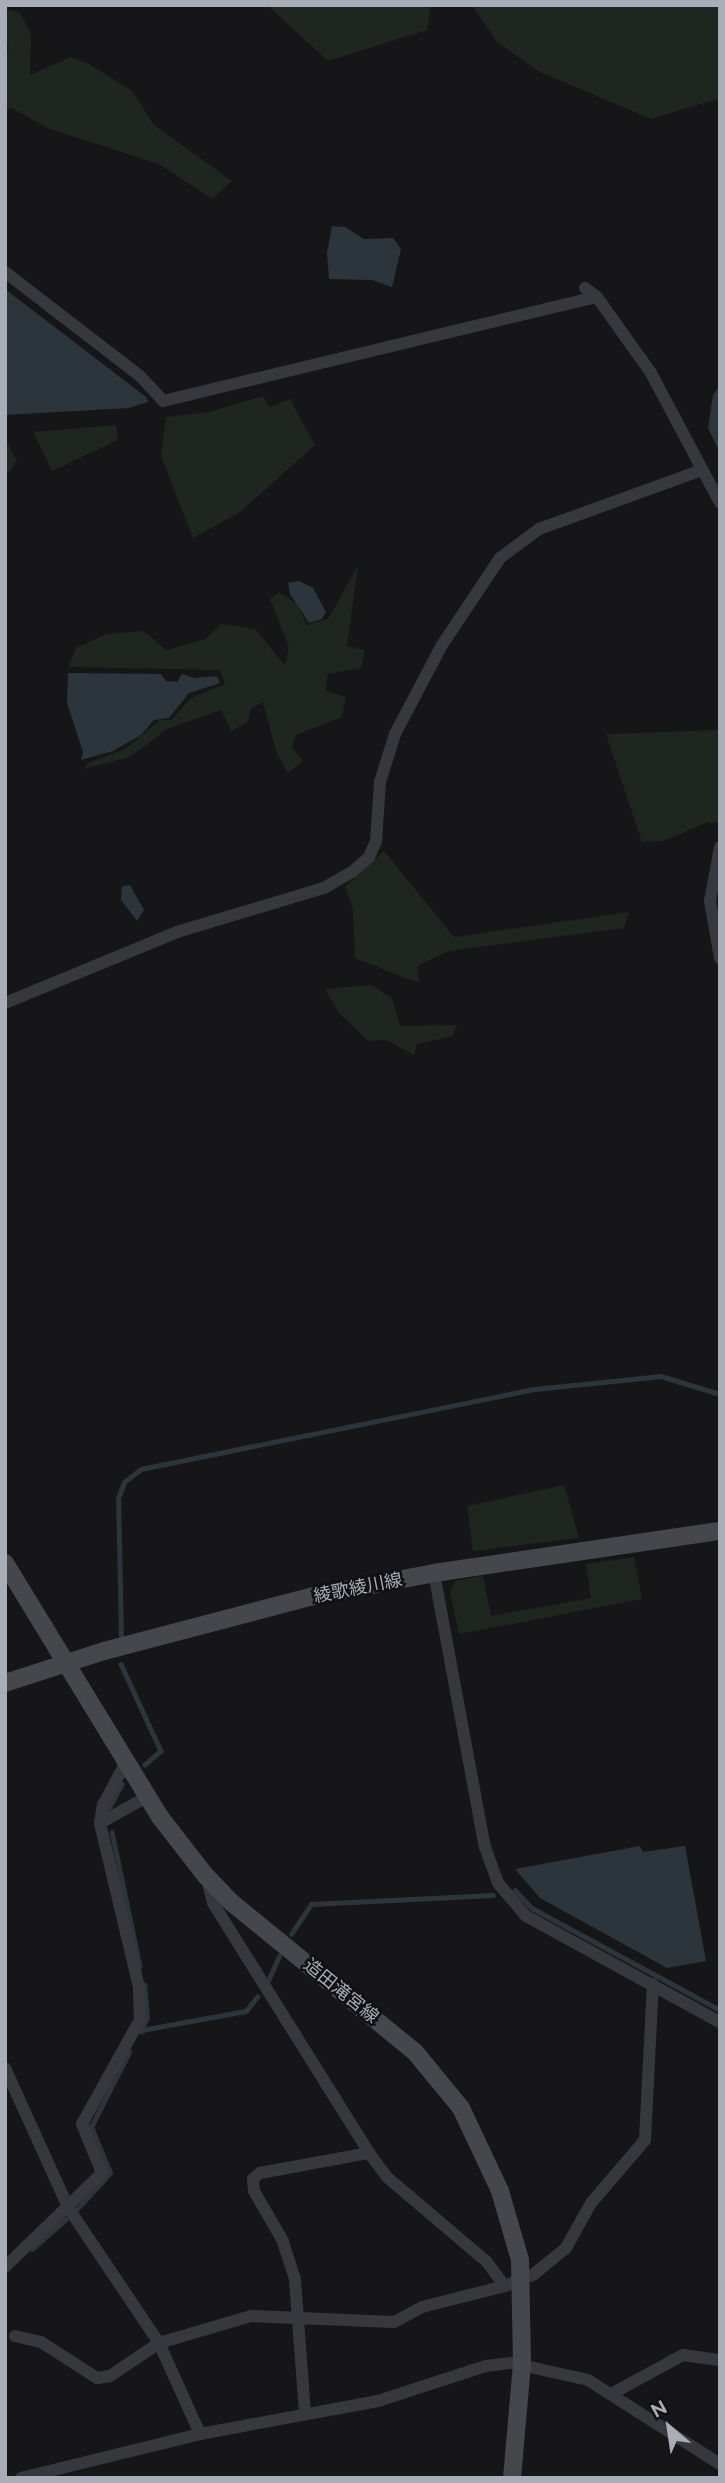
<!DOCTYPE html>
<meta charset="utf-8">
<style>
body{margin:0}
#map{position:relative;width:725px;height:2483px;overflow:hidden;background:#161618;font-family:Raleway,"Noto Sans JP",sans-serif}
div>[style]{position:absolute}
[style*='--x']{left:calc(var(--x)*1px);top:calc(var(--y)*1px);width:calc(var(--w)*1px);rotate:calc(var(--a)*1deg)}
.green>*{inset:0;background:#1e261f}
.water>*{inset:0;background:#2c353c}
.stream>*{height:4.5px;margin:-2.25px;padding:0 2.25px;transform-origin:2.25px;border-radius:2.25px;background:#2c353c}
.street>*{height:12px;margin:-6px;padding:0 6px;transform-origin:6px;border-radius:6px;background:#37383d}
.secondary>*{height:18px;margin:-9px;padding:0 9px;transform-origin:9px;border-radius:9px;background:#45474d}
span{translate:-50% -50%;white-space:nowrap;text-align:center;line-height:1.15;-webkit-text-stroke:5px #111113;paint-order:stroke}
.street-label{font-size:18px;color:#a8adb8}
.frame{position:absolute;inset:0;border:7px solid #a8adb8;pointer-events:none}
.north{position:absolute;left:634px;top:2392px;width:70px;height:70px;-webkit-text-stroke:5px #111113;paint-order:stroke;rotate:331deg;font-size:19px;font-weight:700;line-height:28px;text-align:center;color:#a8adb8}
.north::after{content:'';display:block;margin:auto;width:24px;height:32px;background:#a8adb8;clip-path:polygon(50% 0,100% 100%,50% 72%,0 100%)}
</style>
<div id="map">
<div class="green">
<div style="clip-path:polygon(267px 5px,431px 5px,427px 30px,328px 61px)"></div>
<div style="clip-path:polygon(472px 5px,720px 5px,720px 98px,651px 119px,540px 72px,497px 42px)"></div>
<div style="clip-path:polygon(5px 9px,19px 12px,31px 32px,30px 75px,71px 57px,89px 64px,132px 91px,154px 125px,232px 181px,212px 199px,159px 164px,50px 129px,11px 108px,5px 111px,5px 51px,10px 49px,5px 43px)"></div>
<div style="clip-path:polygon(263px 396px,269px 407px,290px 399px,315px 445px,240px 512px,193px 538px,161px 456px,166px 417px,209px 412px)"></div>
<div style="clip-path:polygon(116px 425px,118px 440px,52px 471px,33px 432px)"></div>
<div style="clip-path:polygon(5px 438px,17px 461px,5px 477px)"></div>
<div style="clip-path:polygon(358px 566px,347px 646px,365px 650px,361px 668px,328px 674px,325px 690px,346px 697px,342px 717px,296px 735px,292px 747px,303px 761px,288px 773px,277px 754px,263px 702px,251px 708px,248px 722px,231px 731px,221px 710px,167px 729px,130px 757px,83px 769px,90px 762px,125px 749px,160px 720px,171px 720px,191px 698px,225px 684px,220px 670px,68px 667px,76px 648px,107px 634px,144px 631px,166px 650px,206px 639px,221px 624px,255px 629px,285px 665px,289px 647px,270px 599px,279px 592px,297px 604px,307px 625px,328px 619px)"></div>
<div style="clip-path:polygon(720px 730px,720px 823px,708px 822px,663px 841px,642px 842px,606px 734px)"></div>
<div style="clip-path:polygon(384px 851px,454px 937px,629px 912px,624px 928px,449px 951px,417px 966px,420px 982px,408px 979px,355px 958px,353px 909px,345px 887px)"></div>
<div style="clip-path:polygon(371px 985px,392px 998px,400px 1026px,457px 1025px,453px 1036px,417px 1044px,414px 1055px,386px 1040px,368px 1041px,339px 1013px,325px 989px)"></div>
<div style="clip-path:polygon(564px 1485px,579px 1538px,473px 1551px,467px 1506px)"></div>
<div style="clip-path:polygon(634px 1557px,642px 1599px,459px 1634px,450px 1593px,455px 1581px,483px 1576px,491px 1616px,591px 1598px,586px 1564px)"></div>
</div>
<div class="water">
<div style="clip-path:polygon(332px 226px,345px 227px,364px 239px,393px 238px,401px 249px,392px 287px,372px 280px,329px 279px,327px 253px)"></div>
<div style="clip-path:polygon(5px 289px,146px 397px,148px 402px,129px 408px,5px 415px)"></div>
<div style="clip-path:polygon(720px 385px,720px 453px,708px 428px,713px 395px)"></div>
<div style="clip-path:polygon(299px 581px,313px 588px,326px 612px,322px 619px,309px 623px,290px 594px,288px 583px)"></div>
<div style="clip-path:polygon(68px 673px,161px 674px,166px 681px,177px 682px,182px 674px,194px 678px,217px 676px,220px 683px,189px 693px,169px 718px,154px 720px,141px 735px,113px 751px,81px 760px,83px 752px,67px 703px)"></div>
<div style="clip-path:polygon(130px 885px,144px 910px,137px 921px,121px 900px,122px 886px)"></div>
<div style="clip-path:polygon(640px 1846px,643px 1852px,685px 1846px,706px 1961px,667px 1968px,540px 1898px,515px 1869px)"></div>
</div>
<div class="stream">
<div style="--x:121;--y:1636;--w:138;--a:-91.2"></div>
<div style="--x:118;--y:1498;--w:17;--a:-69"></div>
<div style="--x:124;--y:1482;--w:21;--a:-37"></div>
<div style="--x:141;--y:1469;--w:402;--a:-11.5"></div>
<div style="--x:535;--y:1389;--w:127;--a:-5.9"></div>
<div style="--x:661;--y:1376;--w:62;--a:17"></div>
<div style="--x:121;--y:1664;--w:96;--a:65.3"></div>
<div style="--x:161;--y:1751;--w:21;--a:139"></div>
<div style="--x:109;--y:1808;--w:27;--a:-62"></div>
<div style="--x:112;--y:1832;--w:137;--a:78.2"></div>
<div style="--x:515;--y:1890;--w:25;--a:47"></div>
<div style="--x:532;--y:1908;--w:214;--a:28.5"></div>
<div style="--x:291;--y:1934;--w:36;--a:-56"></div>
<div style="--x:311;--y:1904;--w:182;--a:-2.8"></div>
<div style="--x:268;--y:1981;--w:27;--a:-66"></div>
<div style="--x:142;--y:2030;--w:106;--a:-10.4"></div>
<div style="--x:246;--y:2011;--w:18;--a:-52"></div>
<div style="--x:141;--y:2032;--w:16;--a:-68"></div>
<div style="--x:147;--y:2017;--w:32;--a:-95"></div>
<div style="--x:76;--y:2210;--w:50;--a:-47.4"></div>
<div style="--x:110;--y:2173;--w:50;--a:-112.4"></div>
<div style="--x:91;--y:2127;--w:84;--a:-63.1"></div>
<div style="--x:32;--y:2249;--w:45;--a:-41.4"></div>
</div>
<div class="street">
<div style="--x:5;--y:272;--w:170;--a:37.6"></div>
<div style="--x:140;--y:376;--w:34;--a:47"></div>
<div style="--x:163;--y:401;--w:446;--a:-13.5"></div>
<div style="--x:585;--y:288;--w:15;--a:37"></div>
<div style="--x:597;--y:297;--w:93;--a:54.6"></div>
<div style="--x:651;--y:373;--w:147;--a:62"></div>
<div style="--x:720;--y:847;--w:55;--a:100.5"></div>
<div style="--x:710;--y:901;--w:58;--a:80"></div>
<div style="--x:5;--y:1003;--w:186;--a:-22.4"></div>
<div style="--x:177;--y:932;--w:153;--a:-16.7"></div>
<div style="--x:324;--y:888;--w:32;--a:-30"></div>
<div style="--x:352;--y:872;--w:23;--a:-41"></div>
<div style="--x:369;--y:857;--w:17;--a:-66"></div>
<div style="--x:376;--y:841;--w:59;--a:-86.1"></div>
<div style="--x:380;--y:782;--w:50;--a:-72.6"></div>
<div style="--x:395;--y:734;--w:101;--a:-62.2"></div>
<div style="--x:442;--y:645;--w:105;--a:-56.3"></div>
<div style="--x:500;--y:558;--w:49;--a:-36.6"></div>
<div style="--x:539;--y:529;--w:173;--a:-19.9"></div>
<div style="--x:434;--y:1573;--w:279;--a:79.5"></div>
<div style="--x:485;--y:1847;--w:38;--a:70"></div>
<div style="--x:498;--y:1883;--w:43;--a:49.7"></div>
<div style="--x:526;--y:1916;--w:221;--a:28.7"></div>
<div style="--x:100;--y:1823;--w:54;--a:-29"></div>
<div style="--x:206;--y:1876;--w:28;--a:75"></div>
<div style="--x:213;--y:1903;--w:295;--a:58"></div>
<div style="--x:369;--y:2153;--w:31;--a:53"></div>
<div style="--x:388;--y:2178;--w:128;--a:40.3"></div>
<div style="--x:486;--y:2261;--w:31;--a:53"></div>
<div style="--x:505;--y:2286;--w:31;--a:-22"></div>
<div style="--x:534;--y:2274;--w:41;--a:-39.1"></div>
<div style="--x:566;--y:2248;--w:51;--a:-60.9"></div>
<div style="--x:591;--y:2203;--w:83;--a:-49.4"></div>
<div style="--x:645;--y:2140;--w:156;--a:-87.1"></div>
<div style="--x:5;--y:2068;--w:155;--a:65.6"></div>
<div style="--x:69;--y:2209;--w:161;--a:56.1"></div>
<div style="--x:159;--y:2343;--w:100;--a:65.7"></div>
<div style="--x:5;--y:2267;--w:135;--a:-44.1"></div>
<div style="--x:102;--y:2173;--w:53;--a:-112.2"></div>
<div style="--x:82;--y:2124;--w:119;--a:-60.9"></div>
<div style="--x:140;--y:2020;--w:33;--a:-92"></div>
<div style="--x:139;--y:1987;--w:169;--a:-103.4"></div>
<div style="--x:100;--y:1823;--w:18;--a:-81"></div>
<div style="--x:103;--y:1805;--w:49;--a:-61.9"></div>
<div style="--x:15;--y:2336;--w:27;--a:13"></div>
<div style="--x:41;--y:2342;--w:67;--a:32.7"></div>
<div style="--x:97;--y:2378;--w:13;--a:-9"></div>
<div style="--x:110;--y:2376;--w:59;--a:-34"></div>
<div style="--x:159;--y:2343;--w:96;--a:-16.4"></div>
<div style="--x:251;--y:2316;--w:143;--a:2.4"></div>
<div style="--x:394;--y:2322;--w:32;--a:-28"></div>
<div style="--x:422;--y:2307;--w:86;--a:-14.2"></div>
<div style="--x:613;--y:2393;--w:80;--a:-28.5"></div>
<div style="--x:683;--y:2355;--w:37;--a:8"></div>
<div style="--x:305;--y:2413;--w:134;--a:-94.3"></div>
<div style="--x:295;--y:2279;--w:40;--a:-108"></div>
<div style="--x:283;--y:2241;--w:58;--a:-120.1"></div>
<div style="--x:254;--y:2191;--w:12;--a:-95"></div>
<div style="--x:253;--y:2179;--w:9;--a:-41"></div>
<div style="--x:260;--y:2173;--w:111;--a:-10.4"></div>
<div style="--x:21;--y:2478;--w:184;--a:-13.8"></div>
<div style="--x:200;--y:2434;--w:181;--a:-10.5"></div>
<div style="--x:378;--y:2401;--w:114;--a:-18"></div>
<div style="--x:486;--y:2366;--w:26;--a:-7"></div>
<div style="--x:512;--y:2363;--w:78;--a:12.6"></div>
<div style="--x:588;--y:2380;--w:156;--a:32.5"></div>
</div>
<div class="secondary">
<div style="--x:5;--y:1563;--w:298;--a:58.6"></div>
<div style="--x:160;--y:1817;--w:75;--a:52.1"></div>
<div style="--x:206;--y:1876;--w:36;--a:46"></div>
<div style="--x:231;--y:1902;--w:237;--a:39.2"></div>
<div style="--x:415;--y:2052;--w:72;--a:50.6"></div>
<div style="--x:461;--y:2108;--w:92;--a:64.8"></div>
<div style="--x:500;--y:2191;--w:72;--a:73.8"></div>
<div style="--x:520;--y:2260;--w:104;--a:88.9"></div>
<div style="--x:522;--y:2364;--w:114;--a:95"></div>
<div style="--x:5;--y:1683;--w:104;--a:-17.9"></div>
<div style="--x:104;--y:1651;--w:221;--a:-14.7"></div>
<div style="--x:318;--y:1595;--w:118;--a:-10.7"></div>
<div style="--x:434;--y:1573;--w:289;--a:-8.4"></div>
</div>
<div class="street-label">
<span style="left:358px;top:1588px;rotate:-11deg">綾歌綾川線</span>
<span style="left:341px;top:1991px;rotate:39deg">造田滝宮線</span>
</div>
<div class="frame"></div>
<div class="north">N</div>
</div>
